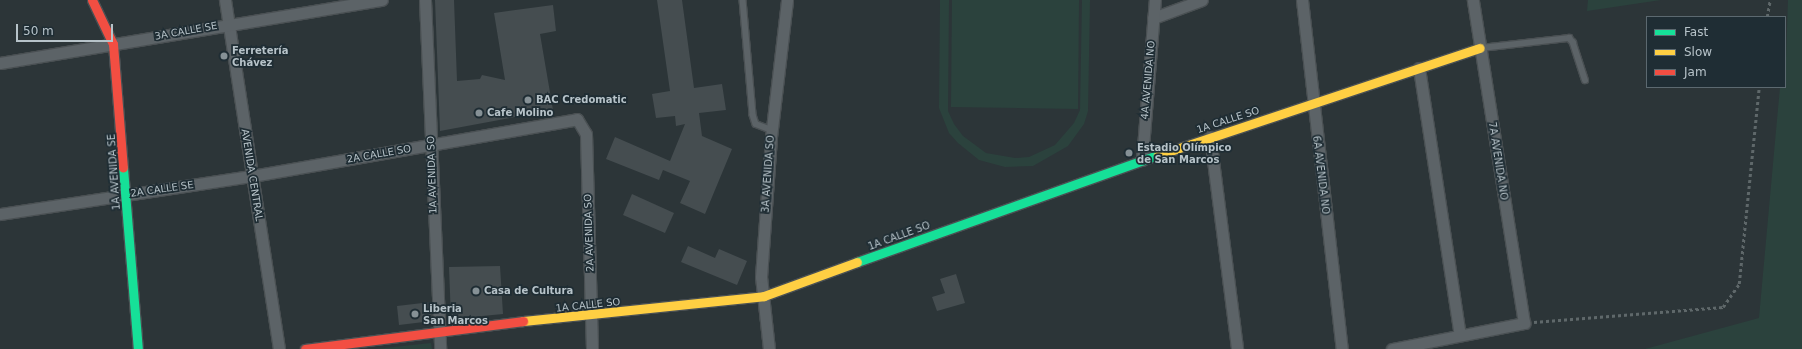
<!DOCTYPE html>
<meta charset="utf-8">
<style>
body{margin:0}
#map{position:relative;width:1802px;height:349px;overflow:hidden;background:#2c3538;font-family:"DejaVu Sans",sans-serif}
div>[style]{position:absolute}
[style*='--x']{left:calc(var(--x)*1px);top:calc(var(--y)*1px);width:calc(var(--w)*1px);rotate:calc(var(--a)*1deg)}
.green>*{inset:0;background:#2b423d}
.building>*{inset:0;background:#454d50}
.path>*{height:2.5px;margin-top:-1.25px;transform-origin:0;background:repeating-linear-gradient(90deg,#5f686a 0 3px,transparent 0 6px)}
.roads{filter:drop-shadow(1px 0 #4a5053) drop-shadow(-1px 0 #4a5053) drop-shadow(0 1px #4a5053) drop-shadow(0 -1px #4a5053)}
.lane>*{height:5.5px;margin:-2.75px;padding:0 2.75px;transform-origin:2.75px;border-radius:2.75px;background:#5c6367}
.street>*{height:11px;margin:-5.5px;padding:0 5.5px;transform-origin:5.5px;border-radius:5.5px;background:#5c6367}
.fast>*{height:9px;margin:-4.5px;padding:0 4.5px;transform-origin:4.5px;border-radius:4.5px;background:#16e098}
.slow>*{height:9px;margin:-4.5px;padding:0 4.5px;transform-origin:4.5px;border-radius:4.5px;background:#ffcf43}
.jam>*{height:9px;margin:-4.5px;padding:0 4.5px;transform-origin:4.5px;border-radius:4.5px;background:#f24e42}
.dots>*{width:11px;height:11px;translate:-50% -50%;box-sizing:border-box;border:2px solid #1f2d34;border-radius:50%}
span{translate:-50% -50%;white-space:nowrap;text-align:center;line-height:1.15;-webkit-text-stroke:3.5px #1f2d34;paint-order:stroke}
.street-label{font-size:10px;color:#b7c3c9}
.poi-label{font-size:10px;color:#b7c3c9;font-weight:700}
.left{translate:0 -50%;text-align:left}
.legend{position:absolute;left:1646px;top:16px;width:140px;height:72px;box-sizing:border-box;background:#1f2d34;border:1px solid #5c6970;margin:0;padding:5px 7px;list-style:none;font-size:12px;color:#b7c3c9}
.legend li{display:flex;align-items:center;gap:8px;height:20px}
.legend b{width:20px;border:1px solid #5c6970}
.scale{position:absolute;left:16px;top:24px;width:97px;height:18px;box-sizing:border-box;border:2px solid #b7c3c9;border-top:0;padding-left:5px;font-size:12px;line-height:14px;white-space:nowrap;color:#b7c3c9;-webkit-text-stroke:3px #1f2d34;paint-order:stroke}
</style>
<div id="map">
<div class="green">
<div style="clip-path:polygon(940px 0,949px 0,948px 111px,954px 124px,963px 136px,986px 153px,1015px 158px,1029px 157px,1055px 145px,1074px 123px,1080px 110px,1082px 0,1090px 0,1088px 111px,1084px 124px,1068px 146px,1033px 166px,1005px 167px,979px 160px,958px 143px,949px 133px,939px 108px)"></div>
<div style="clip-path:polygon(952px 0,1079px 0,1078px 109px,951px 107px)"></div>
<div style="clip-path:polygon(1588px 0,1661px 0,1587px 11px)"></div>
<div style="clip-path:polygon(1788px 0,1802px 0,1802px 349px,1645px 349px,1759px 318px,1780px 87px,1785px 87px)"></div>
<div style="clip-path:polygon(431px 343px,432px 349px,375px 349px)"></div>
</div>
<div class="building">
<div style="clip-path:polygon(435px 0,454px 0,457px 81px,480px 79px,482px 75px,505px 80px,494px 13px,553px 5px,556px 31px,540px 34px,553px 110px,440px 131px)"></div>
<div style="clip-path:polygon(657px 0,682px 0,694px 88px,722px 84px,726px 110px,699px 113px,702px 136px,732px 149px,705px 214px,680px 203px,690px 181px,663px 170px,659px 180px,606px 159px,615px 137px,670px 161px,685px 124px,676px 126px,675px 116px,656px 118px,652px 94px,670px 91px)"></div>
<div style="clip-path:polygon(632px 194px,674px 213px,665px 233px,623px 215px)"></div>
<div style="clip-path:polygon(688px 246px,715px 258px,719px 249px,747px 261px,737px 285px,681px 262px)"></div>
<div style="clip-path:polygon(500px 266px,503px 314px,451px 319px,449px 267px)"></div>
<div style="clip-path:polygon(956px 274px,965px 303px,937px 311px,932px 297px,945px 293px,940px 279px)"></div>
<div style="clip-path:polygon(431px 302px,432px 321px,399px 325px,397px 306px)"></div>
</div>
<div class="path">
<div style="--x:1767;--y:17;--w:17;--a:-80"></div>
<div style="--x:1534;--y:322;--w:190;--a:-4.5"></div>
<div style="--x:1723;--y:307;--w:28;--a:-55"></div>
<div style="--x:1739;--y:284;--w:198;--a:-84.2"></div>
</div>
<div class="roads">
<div class="lane">
<div style="--x:743;--y:0;--w:115;--a:85"></div>
<div style="--x:753;--y:115;--w:9;--a:72"></div>
<div style="--x:756;--y:124;--w:17;--a:21"></div>
<div style="--x:1481;--y:48;--w:89;--a:-6.5"></div>
<div style="--x:1569;--y:38;--w:6;--a:45"></div>
<div style="--x:1573;--y:42;--w:40;--a:72"></div>
</div>
<div class="street">
<div style="--x:225;--y:0;--w:353;--a:81.2"></div>
<div style="--x:425;--y:0;--w:349;--a:87.5"></div>
<div style="--x:1302;--y:0;--w:351;--a:83.5"></div>
<div style="--x:1153;--y:18;--w:52;--a:-20.2"></div>
<div style="--x:0;--y:63;--w:387;--a:-9.4"></div>
<div style="--x:1419;--y:68;--w:270;--a:81.3"></div>
<div style="--x:1210;--y:137;--w:214;--a:82.7"></div>
<div style="--x:1142;--y:160;--w:161;--a:-85.4"></div>
<div style="--x:0;--y:214;--w:255;--a:-8.6"></div>
<div style="--x:252;--y:176;--w:330;--a:-9.9"></div>
<div style="--x:577;--y:119;--w:17;--a:59"></div>
<div style="--x:586;--y:134;--w:215;--a:88.4"></div>
<div style="--x:769;--y:349;--w:72;--a:-96.3"></div>
<div style="--x:761;--y:277;--w:140;--a:-85.9"></div>
<div style="--x:771;--y:137;--w:138;--a:-83.3"></div>
<div style="--x:1392;--y:349;--w:135;--a:-11.1"></div>
<div style="--x:1524;--y:323;--w:327;--a:-99"></div>
</div>
<div class="fast">
<div style="--x:123;--y:168;--w:182;--a:85.3"></div>
<div style="--x:857;--y:262;--w:319;--a:-19.6"></div>
</div>
<div class="slow">
<div style="--x:1158;--y:155;--w:339;--a:-18.4"></div>
<div style="--x:523;--y:321;--w:242;--a:-5.9"></div>
<div style="--x:764;--y:296;--w:99;--a:-20.1"></div>
</div>
<div class="jam">
<div style="--x:92;--y:0;--w:49;--a:64.5"></div>
<div style="--x:113;--y:44;--w:124;--a:85.4"></div>
<div style="--x:305;--y:349;--w:220;--a:-7.3"></div>
</div>
</div>
<div class="dots">
<div style="left:224px;top:56px;background:#869196"></div>
<div style="left:528px;top:100px;background:#869196"></div>
<div style="left:479px;top:113px;background:#869196"></div>
<div style="left:1129px;top:153px;background:#869196"></div>
<div style="left:476px;top:291px;background:#869196"></div>
<div style="left:415px;top:314px;background:#869196"></div>
</div>
<div class="street-label">
<span style="left:186px;top:31px;rotate:-10deg">3A CALLE SE</span>
<span style="left:1148px;top:80px;rotate:-85deg">4A AVENIDA NO</span>
<span style="left:1228px;top:120px;rotate:-18deg">1A CALLE SO</span>
<span style="left:379px;top:154px;rotate:-10deg">2A CALLE SO</span>
<span style="left:1498px;top:161px;rotate:81deg">7A AVENIDA NO</span>
<span style="left:114px;top:172px;rotate:-94deg">1A AVENIDA SE</span>
<span style="left:768px;top:174px;rotate:-86deg">3A AVENIDA SO</span>
<span style="left:252px;top:175px;rotate:81deg">AVENIDA CENTRAL</span>
<span style="left:432px;top:175px;rotate:-92deg">1A AVENIDA SO</span>
<span style="left:1321px;top:175px;rotate:83deg">6A AVENIDA NO</span>
<span style="left:162px;top:189px;rotate:-8deg">2A CALLE SE</span>
<span style="left:589px;top:233px;rotate:-92deg">2A AVENIDA SO</span>
<span style="left:899px;top:236px;rotate:-20deg">1A CALLE SO</span>
<span style="left:588px;top:305px;rotate:-6deg">1A CALLE SO</span>
</div>
<div class="poi-label">
<span class="left" style="left:232px;top:56px">Ferretería<br>Chávez</span>
<span class="left" style="left:536px;top:100px">BAC Credomatic</span>
<span class="left" style="left:487px;top:113px">Cafe Molino</span>
<span class="left" style="left:1137px;top:153px">Estadio Olímpico<br>de San Marcos</span>
<span class="left" style="left:484px;top:291px">Casa de Cultura</span>
<span class="left" style="left:423px;top:314px">Liberia<br>San Marcos</span>
</div>
<ul class="legend">
<li><b style="height:5px;background:#16e098"></b>Fast</li>
<li><b style="height:5px;background:#ffcf43"></b>Slow</li>
<li><b style="height:5px;background:#f24e42"></b>Jam</li>
</ul>
<div class="scale">50 m</div>
</div>
